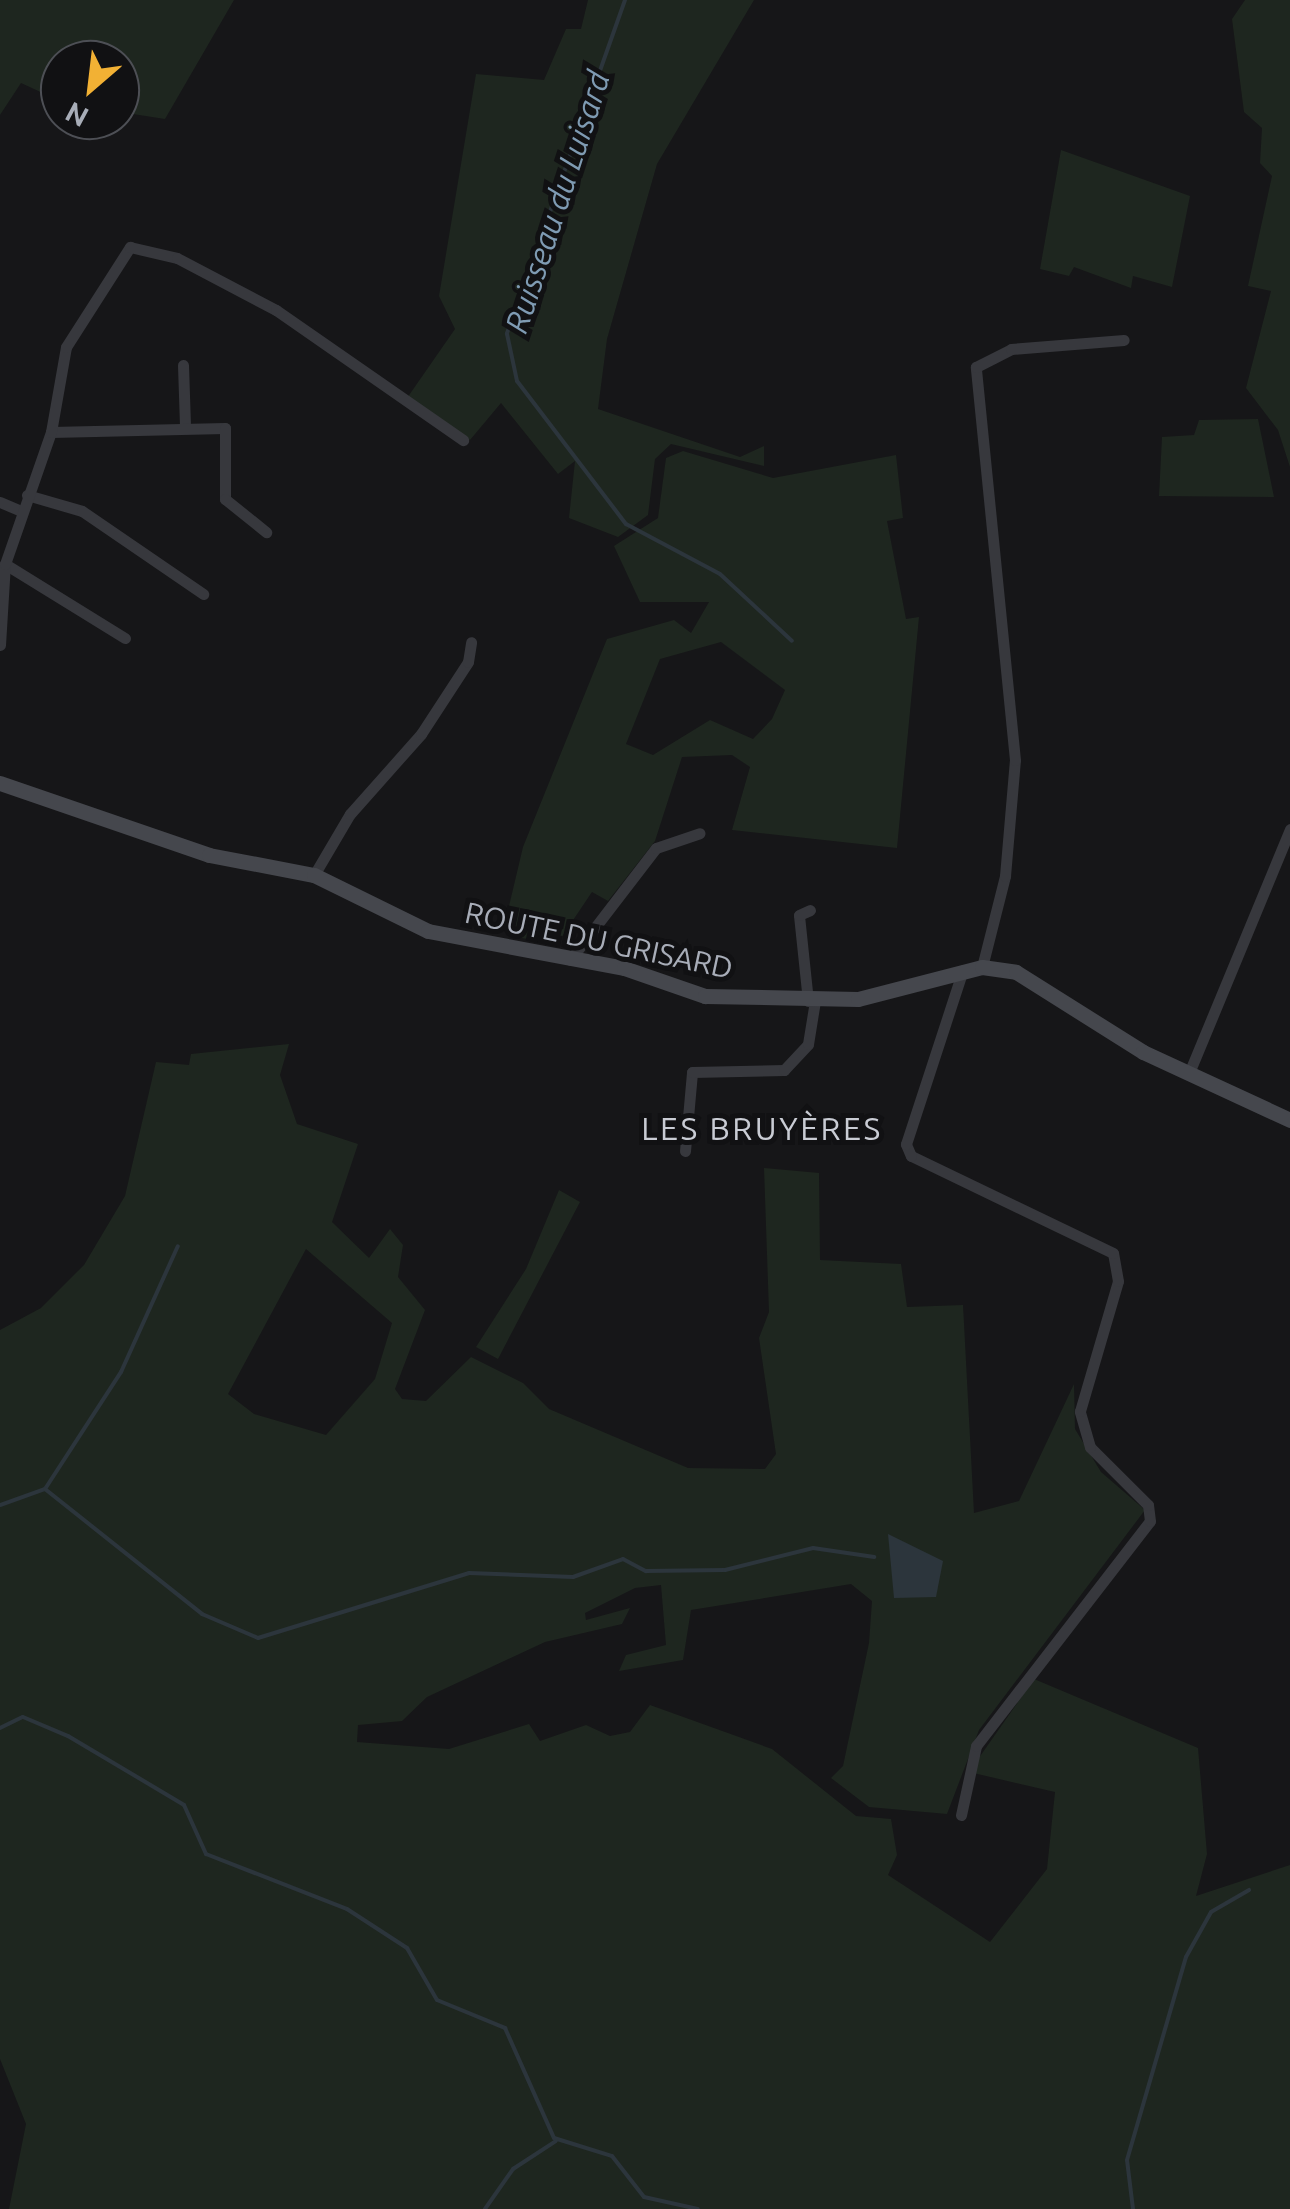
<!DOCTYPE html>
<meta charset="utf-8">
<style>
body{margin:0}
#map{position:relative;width:1290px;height:2209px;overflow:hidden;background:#161618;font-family:Ubuntu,sans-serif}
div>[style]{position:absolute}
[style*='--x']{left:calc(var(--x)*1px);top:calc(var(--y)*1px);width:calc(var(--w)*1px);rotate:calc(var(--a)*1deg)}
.green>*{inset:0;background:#1e261f}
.water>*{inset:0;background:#2c353c}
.stream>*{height:4px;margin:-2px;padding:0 2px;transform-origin:2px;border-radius:2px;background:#2c353c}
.street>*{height:11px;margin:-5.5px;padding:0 5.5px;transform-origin:5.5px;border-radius:5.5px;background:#37383d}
.secondary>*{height:15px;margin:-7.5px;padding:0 7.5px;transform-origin:7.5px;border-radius:7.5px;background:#45474d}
span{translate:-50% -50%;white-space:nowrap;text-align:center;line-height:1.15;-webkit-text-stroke:10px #111113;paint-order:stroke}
.street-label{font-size:30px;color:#a8adb8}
.water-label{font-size:32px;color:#7f9bb3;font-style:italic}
.neighbourhood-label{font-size:32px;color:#c9ccd4;letter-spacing:2.5px}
.north{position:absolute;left:40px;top:40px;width:100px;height:100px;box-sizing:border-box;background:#111113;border:2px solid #4d4f55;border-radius:50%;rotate:208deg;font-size:28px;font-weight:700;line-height:40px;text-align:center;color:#a8adb8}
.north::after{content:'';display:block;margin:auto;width:35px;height:45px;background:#f2b134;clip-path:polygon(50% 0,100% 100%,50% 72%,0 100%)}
</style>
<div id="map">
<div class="green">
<div style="clip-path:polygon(0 0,234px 0,165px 119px,120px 112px,120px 60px,60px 60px,60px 101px,21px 83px,0 115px)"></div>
<div style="clip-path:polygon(588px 0,754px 0,657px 164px,607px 339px,598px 409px,740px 457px,764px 446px,764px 466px,671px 444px,655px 459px,648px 515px,618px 537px,569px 518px,575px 461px,558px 474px,501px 403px,470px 440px,405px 401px,455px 329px,439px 296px,476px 74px,544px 80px,566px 29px,581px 29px)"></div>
<div style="clip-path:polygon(1245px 0,1290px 0,1290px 467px,1278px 430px,1246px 388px,1271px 291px,1248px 286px,1272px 176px,1260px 163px,1262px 128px,1244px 112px,1232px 19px)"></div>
<div style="clip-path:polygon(1061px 150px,1190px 196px,1172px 287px,1133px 276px,1131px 288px,1074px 267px,1069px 276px,1040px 269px)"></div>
<div style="clip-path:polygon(1258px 419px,1274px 497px,1159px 496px,1162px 437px,1194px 435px,1199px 420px)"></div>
<div style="clip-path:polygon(evenodd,683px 451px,773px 478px,896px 455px,903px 518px,887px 521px,906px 619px,919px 617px,897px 848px,732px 830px,750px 767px,732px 755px,682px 757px,655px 841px,608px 901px,592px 892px,557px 944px,510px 936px,504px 927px,523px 847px,607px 639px,674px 620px,691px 633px,709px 602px,640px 602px,614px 546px,658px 518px,666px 458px,683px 451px,721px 642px,785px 690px,772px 719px,753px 739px,710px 720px,653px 755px,626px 744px,660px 659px,721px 642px)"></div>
<div style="clip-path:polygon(evenodd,289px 1044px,280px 1075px,297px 1124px,358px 1144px,332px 1222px,369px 1258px,390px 1229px,403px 1245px,398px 1277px,425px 1310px,395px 1389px,402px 1399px,426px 1401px,471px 1357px,523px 1383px,549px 1409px,688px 1468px,765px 1469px,776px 1454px,759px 1338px,769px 1312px,764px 1168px,819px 1173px,820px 1260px,901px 1264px,907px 1307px,963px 1305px,974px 1513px,1019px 1501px,1074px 1384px,1075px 1429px,1101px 1472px,1145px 1510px,979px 1730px,947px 1814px,869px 1807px,831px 1778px,843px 1766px,869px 1643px,872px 1601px,851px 1584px,691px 1610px,683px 1660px,619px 1671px,626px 1655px,666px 1645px,661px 1585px,635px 1588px,585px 1613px,586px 1620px,630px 1608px,622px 1624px,545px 1642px,427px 1697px,402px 1721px,358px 1725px,357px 1742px,449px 1749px,529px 1724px,540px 1741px,586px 1725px,610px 1736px,630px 1732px,650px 1705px,772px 1749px,856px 1816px,891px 1819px,897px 1855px,888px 1875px,990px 1942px,1047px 1869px,1055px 1792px,969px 1772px,1034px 1679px,1198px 1748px,1207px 1854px,1196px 1896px,1290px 1865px,1290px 2209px,9px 2209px,26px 2124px,0 2059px,0 1330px,41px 1308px,84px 1265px,125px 1196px,156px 1062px,189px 1065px,191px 1054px,289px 1044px,306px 1249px,392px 1323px,375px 1379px,326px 1435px,254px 1414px,228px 1394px,306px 1249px)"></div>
<div style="clip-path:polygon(559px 1190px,580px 1202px,498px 1359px,476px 1347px,526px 1269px)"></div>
</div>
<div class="water">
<div style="clip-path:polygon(888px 1534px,943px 1561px,936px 1597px,894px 1598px)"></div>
</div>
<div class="stream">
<div style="--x:625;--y:0;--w:354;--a:109.5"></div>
<div style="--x:507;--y:334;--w:48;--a:78"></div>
<div style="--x:517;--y:381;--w:180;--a:52.7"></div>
<div style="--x:626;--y:524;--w:106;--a:28"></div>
<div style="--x:720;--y:574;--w:98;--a:42.9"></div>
<div style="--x:45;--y:1489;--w:140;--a:-57"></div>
<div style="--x:121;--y:1372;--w:138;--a:-65.7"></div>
<div style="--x:0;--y:1505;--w:48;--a:-19.6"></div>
<div style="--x:45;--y:1489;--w:201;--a:38.5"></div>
<div style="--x:202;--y:1614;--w:61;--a:23.2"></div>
<div style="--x:258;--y:1638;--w:221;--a:-17.1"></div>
<div style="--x:469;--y:1573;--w:104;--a:2.2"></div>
<div style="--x:573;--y:1577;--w:53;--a:-19.8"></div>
<div style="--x:623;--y:1559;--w:26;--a:28"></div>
<div style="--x:646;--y:1571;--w:79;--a:-0.7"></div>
<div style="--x:725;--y:1570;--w:91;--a:-14"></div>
<div style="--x:813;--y:1548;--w:62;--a:8.4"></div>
<div style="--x:0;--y:1728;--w:25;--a:-26"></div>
<div style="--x:23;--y:1717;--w:49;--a:22.9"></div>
<div style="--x:68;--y:1736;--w:135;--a:30.7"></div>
<div style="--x:184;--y:1805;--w:54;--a:65.8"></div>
<div style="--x:206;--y:1854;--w:151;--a:21.3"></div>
<div style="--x:347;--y:1909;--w:72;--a:33"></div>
<div style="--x:407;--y:1948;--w:60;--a:60"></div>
<div style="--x:437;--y:2000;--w:74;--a:22.4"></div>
<div style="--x:505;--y:2028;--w:120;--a:66"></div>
<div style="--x:554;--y:2138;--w:61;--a:17.2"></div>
<div style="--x:612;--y:2156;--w:52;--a:52"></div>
<div style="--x:644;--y:2197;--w:55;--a:12.5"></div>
<div style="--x:485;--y:2209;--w:49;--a:-55"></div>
<div style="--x:513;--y:2169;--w:51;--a:-33.1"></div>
<div style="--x:1133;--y:2209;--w:49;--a:-97"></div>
<div style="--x:1127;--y:2160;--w:211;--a:-73.8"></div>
<div style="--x:1186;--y:1957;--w:51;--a:-60.9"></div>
<div style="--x:1211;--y:1912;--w:44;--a:-30.1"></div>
</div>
<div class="street">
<div style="--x:183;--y:365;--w:60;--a:88.1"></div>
<div style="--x:51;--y:432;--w:174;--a:-1.3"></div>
<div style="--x:225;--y:428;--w:71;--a:90"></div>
<div style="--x:225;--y:499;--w:53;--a:38.8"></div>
<div style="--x:27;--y:495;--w:57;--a:16.2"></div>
<div style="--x:82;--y:511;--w:147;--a:34.4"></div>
<div style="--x:0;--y:502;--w:23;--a:23"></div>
<div style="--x:5;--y:564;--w:141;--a:31.7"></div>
<div style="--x:0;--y:645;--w:81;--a:-86.5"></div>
<div style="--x:5;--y:564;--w:140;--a:-70.8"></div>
<div style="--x:51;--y:432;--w:86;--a:-80"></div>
<div style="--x:66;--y:347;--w:119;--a:-57.4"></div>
<div style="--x:130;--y:247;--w:48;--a:13.2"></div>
<div style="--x:177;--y:258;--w:112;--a:27.7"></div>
<div style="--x:276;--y:310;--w:228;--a:34.8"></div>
<div style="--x:314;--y:875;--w:71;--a:-59.5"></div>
<div style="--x:350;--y:814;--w:107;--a:-48.4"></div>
<div style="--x:421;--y:734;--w:86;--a:-56.9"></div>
<div style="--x:468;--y:662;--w:20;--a:-81"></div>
<div style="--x:570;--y:960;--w:141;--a:-52.5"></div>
<div style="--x:656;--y:848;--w:46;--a:-18.8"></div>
<div style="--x:982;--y:967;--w:94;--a:-75.8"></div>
<div style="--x:1005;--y:876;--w:116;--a:-85.1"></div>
<div style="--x:1015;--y:760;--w:395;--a:-95.7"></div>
<div style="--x:976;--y:367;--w:39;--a:-27"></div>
<div style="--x:1011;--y:349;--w:113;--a:-4.6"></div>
<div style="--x:808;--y:1001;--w:86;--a:-96"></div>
<div style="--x:799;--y:915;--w:12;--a:-24"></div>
<div style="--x:1189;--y:1073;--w:264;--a:-67.5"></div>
<div style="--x:685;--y:1151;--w:79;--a:-84.9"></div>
<div style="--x:692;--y:1072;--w:92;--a:-1.2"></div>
<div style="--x:784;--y:1070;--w:35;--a:-47"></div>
<div style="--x:808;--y:1044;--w:44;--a:-80.8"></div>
<div style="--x:961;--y:1815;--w:71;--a:-77.7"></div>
<div style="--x:976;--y:1746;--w:284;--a:-52.3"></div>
<div style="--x:1150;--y:1521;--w:16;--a:-97"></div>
<div style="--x:1148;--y:1505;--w:82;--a:-135"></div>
<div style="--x:1090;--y:1447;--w:37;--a:-106"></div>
<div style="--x:1080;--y:1411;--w:135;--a:-73.7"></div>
<div style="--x:1118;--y:1281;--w:28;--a:-100"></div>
<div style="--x:1113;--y:1253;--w:224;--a:-154.3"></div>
<div style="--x:911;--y:1156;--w:13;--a:-113"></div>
<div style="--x:906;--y:1144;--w:183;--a:-71.9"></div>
</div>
<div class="secondary">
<div style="--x:0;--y:783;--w:221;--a:19"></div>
<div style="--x:209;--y:855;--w:107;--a:10.8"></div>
<div style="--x:314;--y:875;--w:127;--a:26.2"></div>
<div style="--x:428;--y:931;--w:199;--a:10.7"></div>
<div style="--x:624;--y:968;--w:86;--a:19.1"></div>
<div style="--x:705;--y:996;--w:153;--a:1.1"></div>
<div style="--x:858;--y:999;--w:128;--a:-14.5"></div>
<div style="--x:982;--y:967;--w:34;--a:8"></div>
<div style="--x:1016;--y:972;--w:150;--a:32.2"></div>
<div style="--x:1143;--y:1052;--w:162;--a:24.8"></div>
</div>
<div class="street-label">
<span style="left:599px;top:940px;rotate:12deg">ROUTE DU GRISARD</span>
</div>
<div class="water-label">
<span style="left:557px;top:202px;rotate:-72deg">Ruisseau du Luisard</span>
</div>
<div class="neighbourhood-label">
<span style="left:762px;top:1128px">LES BRUYÈRES</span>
</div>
<div class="north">N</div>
</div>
